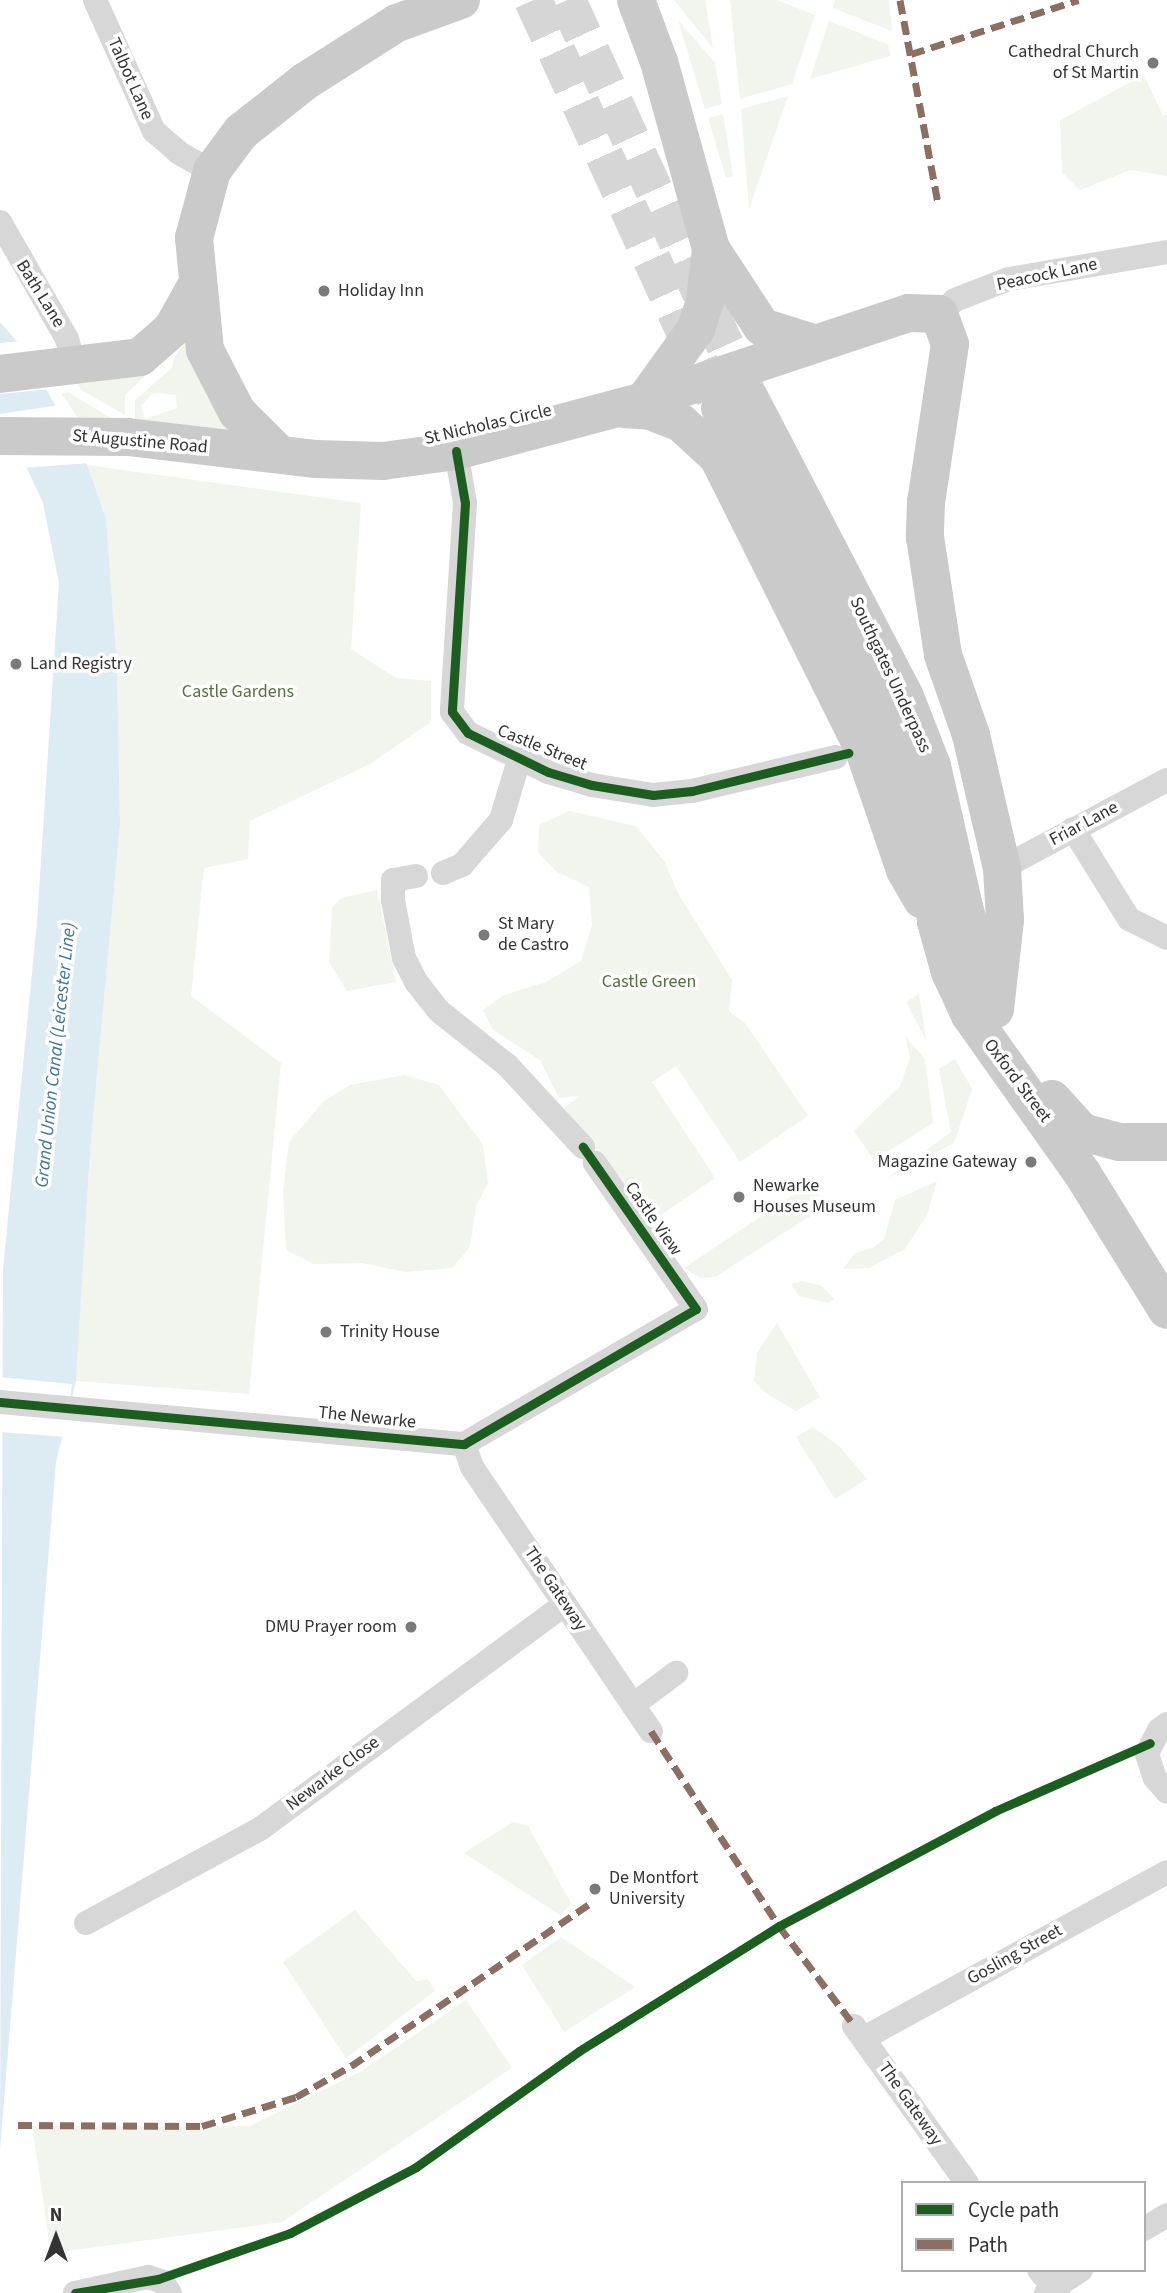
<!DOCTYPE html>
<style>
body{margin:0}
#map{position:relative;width:1167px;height:2293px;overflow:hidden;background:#fff;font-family:"Source Sans 3",sans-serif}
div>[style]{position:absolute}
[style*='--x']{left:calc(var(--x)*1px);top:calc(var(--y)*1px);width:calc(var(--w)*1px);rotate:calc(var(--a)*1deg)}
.green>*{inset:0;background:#f1f5ed}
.water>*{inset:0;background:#ddebf3}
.pier>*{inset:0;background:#fff}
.primary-tunnel>*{height:38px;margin-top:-19px;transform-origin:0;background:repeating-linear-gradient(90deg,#d6d6d6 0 38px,transparent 0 57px)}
.street>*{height:24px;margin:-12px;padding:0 12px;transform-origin:12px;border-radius:12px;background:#d7d7d7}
.primary>*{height:38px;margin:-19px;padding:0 19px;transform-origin:19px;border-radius:19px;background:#cacaca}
.quiet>*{height:7px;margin-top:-3.5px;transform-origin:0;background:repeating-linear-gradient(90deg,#8d6e63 0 14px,transparent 0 21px)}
.cycleway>*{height:9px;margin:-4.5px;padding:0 4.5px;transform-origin:4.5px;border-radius:4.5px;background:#1b5e20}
.dots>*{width:19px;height:19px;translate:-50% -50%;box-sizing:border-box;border:4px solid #fff;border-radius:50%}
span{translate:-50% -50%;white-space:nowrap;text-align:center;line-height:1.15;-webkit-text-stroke:7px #fff;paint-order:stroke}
.poi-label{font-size:18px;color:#333}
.right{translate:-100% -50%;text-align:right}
.left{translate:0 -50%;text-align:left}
.street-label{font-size:18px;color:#333}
.park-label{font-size:18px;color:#56703f}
.water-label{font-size:19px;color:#3f7597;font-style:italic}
.legend{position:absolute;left:901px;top:2181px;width:245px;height:91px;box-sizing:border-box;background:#fff;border:2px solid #adadad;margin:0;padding:9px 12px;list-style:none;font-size:21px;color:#333}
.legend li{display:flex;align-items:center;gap:14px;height:35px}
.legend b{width:35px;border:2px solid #adadad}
.north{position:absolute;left:21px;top:2202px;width:70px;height:70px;-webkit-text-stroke:5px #fff;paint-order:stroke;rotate:0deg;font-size:19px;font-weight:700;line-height:28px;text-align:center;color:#333}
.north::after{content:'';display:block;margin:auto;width:24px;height:32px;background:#333;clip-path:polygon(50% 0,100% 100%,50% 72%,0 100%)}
</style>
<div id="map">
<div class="green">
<div style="clip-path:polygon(674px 0,705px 0,713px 48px)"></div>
<div style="clip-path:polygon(730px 0,777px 0,815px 15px,792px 84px,740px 99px)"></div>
<div style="clip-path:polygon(835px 0,889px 0,892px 31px,833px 8px)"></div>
<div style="clip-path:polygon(678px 20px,715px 63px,722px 104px,705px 109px)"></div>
<div style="clip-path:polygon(829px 21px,889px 45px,890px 56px,810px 79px)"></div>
<div style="clip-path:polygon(1144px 75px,1163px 116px,1167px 115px,1167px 176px,1130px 170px,1080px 190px,1062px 172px,1060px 120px)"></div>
<div style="clip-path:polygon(788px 96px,749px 209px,741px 109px)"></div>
<div style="clip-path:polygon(723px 114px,733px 176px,726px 178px,708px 118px)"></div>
<div style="clip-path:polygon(evenodd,186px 343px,208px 398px,239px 437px,135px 426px,135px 400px,172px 368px,174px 357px,186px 343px,158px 393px,176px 395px,177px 408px,145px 419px,141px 406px,151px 395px,158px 393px)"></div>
<div style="clip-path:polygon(147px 374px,125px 395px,125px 415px,81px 390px,78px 384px)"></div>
<div style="clip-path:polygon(68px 392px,119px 423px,81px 423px,62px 394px)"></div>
<div style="clip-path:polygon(87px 465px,361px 503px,351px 649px,396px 678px,431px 681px,431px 722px,370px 764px,250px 821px,248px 859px,204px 868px,191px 996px,281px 1063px,249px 1394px,76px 1381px,90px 1152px,120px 824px,117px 666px,106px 519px)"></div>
<div style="clip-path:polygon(569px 811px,636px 826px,664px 861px,679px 895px,732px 980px,729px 1011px,745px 1023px,808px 1116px,740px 1162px,676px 1066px,652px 1082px,715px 1178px,652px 1221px,564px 1108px,580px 1096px,559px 1098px,540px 1060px,493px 1030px,483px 1010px,504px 995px,546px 982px,581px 961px,592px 925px,589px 887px,557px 872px,538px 852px,539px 825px)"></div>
<div style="clip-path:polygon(377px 890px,396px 982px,347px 991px,329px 962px,332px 908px,341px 898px)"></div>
<div style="clip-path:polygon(919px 994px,926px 1040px,906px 1002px)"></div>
<div style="clip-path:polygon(905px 1036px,925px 1059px,933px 1123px,874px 1160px,854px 1131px,900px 1086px,910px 1058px)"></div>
<div style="clip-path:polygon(955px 1059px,972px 1089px,954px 1143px,886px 1179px,951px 1132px,939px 1069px)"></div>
<div style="clip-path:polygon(404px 1075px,439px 1085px,483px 1145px,488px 1183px,476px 1206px,470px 1247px,452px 1268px,405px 1272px,362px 1263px,314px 1264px,286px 1250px,283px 1193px,289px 1142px,324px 1101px,350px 1085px)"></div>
<div style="clip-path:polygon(937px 1181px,927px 1215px,905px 1249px,869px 1268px,843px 1269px,855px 1253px,873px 1248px,884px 1239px,895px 1200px)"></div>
<div style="clip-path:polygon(811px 1183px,826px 1206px,715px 1277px,701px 1278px,684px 1268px)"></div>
<div style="clip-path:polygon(802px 1281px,822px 1286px,834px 1299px,828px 1303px,799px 1296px,791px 1284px)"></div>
<div style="clip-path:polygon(777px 1323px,820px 1397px,796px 1411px,764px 1392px,754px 1381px,757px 1353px)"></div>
<div style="clip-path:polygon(813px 1427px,840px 1447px,867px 1479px,835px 1499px,796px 1437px)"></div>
<div style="clip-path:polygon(513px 1822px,528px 1826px,571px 1903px,560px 1915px,464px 1853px)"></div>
<div style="clip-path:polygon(355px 1910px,416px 1981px,428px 1979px,435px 1991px,346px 2058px,283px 1962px)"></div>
<div style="clip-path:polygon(561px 1937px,635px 1987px,564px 2032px,522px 1965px)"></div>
<div style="clip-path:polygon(466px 2000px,512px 2068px,282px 2222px,51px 2253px,32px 2126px,250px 2126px,360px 2072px)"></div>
</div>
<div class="water">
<div style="clip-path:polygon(0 322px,22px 347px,55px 405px,87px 465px,106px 518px,117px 666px,120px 824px,90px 1152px,76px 1381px,56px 1462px,0 2150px,3px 1269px,37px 922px,59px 583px,43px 503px,27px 468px,0 438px)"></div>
</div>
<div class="pier">
<div style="clip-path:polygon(22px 341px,50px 389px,0 394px,0 343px)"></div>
<div style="clip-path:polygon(59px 405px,90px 463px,22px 468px,0 443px,0 414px)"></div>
<div style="clip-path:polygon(0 1377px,72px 1384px,66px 1437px,0 1432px)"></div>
</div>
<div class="primary-tunnel">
<div style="--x:533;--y:0;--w:449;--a:65.4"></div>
<div style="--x:567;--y:0;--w:439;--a:65.4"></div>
</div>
<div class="street">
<div style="--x:95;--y:0;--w:144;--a:65.8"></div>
<div style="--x:154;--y:131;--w:33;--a:41"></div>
<div style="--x:179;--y:153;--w:38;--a:29"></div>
<div style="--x:0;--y:222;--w:135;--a:60.2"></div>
<div style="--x:67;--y:339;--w:29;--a:74"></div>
<div style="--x:939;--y:314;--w:21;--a:-41"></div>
<div style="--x:955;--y:300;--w:58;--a:-21.3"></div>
<div style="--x:1009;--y:279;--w:160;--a:-9.7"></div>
<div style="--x:456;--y:451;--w:53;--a:80.2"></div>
<div style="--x:465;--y:503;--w:209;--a:93.6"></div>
<div style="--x:452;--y:712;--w:26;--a:53"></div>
<div style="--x:468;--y:733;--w:89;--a:26"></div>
<div style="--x:548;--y:772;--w:46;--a:16.5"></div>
<div style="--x:592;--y:785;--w:62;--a:9.3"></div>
<div style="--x:653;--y:795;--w:39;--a:-6"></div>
<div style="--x:692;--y:791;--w:148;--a:-13.3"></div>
<div style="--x:1073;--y:829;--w:106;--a:58.1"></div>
<div style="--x:1129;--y:919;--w:42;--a:26.6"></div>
<div style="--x:1002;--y:868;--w:187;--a:-28.1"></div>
<div style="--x:443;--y:873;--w:21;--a:-23"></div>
<div style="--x:462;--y:865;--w:60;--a:-49.1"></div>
<div style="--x:501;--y:820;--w:63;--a:-73.3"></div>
<div style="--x:416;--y:876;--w:23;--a:170"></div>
<div style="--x:393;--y:880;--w:20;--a:90"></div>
<div style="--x:393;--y:900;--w:59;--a:79.3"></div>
<div style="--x:404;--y:958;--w:28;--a:63"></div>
<div style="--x:417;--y:983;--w:36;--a:52"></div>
<div style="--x:439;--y:1011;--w:87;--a:38.5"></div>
<div style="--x:507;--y:1065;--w:112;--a:47.2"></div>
<div style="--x:0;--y:1402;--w:466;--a:5.2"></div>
<div style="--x:464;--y:1444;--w:268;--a:-30.2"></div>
<div style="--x:696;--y:1309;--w:178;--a:-124.7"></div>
<div style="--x:464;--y:1444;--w:24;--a:71"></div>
<div style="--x:472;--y:1467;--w:319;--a:55.9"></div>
<div style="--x:633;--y:1705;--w:54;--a:-36.7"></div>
<div style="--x:1167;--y:1724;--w:10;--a:143"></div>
<div style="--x:1159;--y:1730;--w:27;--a:117"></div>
<div style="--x:1147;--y:1754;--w:25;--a:72"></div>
<div style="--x:1155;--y:1778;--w:18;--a:49"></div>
<div style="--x:86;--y:1923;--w:198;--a:-28.4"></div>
<div style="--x:260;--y:1829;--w:379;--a:-36.4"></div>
<div style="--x:854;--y:2026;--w:193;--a:54.3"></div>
<div style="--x:864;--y:2038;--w:345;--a:-28.7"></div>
<div style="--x:1144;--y:2229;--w:27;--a:-31"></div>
<div style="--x:1039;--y:2270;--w:30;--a:50"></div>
<div style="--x:75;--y:2293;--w:75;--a:-12.4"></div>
<div style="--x:148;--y:2277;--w:16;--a:18"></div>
<div style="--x:163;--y:2282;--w:13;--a:58"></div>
<div style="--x:1046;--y:2293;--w:42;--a:-33.3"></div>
</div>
<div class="primary">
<div style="--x:711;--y:249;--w:93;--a:56.8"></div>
<div style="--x:762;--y:327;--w:53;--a:17.4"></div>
<div style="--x:0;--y:374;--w:141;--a:-6.9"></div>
<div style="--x:140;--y:357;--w:43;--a:-41.2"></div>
<div style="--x:172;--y:329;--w:49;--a:-60.8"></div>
<div style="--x:750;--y:399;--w:336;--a:62.5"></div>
<div style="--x:905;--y:697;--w:74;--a:68.6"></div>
<div style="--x:932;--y:766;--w:149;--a:77.2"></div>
<div style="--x:965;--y:911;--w:87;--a:73.2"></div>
<div style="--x:644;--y:401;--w:278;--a:-18.4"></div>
<div style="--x:908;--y:313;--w:31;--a:2"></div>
<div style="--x:939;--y:314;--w:32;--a:70"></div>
<div style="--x:950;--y:344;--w:160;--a:98.6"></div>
<div style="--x:926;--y:502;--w:35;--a:92"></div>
<div style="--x:925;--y:537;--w:119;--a:81.3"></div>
<div style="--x:943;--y:655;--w:85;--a:70.7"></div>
<div style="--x:971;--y:735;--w:137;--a:76.9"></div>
<div style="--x:1002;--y:868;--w:52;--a:86.7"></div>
<div style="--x:1005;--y:920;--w:90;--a:96.4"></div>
<div style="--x:720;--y:408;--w:410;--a:62.9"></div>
<div style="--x:907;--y:773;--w:53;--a:72.6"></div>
<div style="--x:923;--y:824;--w:99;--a:82.4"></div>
<div style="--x:936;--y:922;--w:52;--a:74.4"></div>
<div style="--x:950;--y:972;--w:47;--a:65.1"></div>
<div style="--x:970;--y:1015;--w:194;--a:54.7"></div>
<div style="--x:1082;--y:1173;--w:161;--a:58.2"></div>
<div style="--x:624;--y:409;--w:26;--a:4"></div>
<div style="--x:650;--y:411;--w:33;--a:21"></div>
<div style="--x:681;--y:423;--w:50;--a:42.6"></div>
<div style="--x:718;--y:457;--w:327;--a:63.5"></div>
<div style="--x:864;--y:750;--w:127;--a:71.1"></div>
<div style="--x:905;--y:870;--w:34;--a:60"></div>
<div style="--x:0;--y:436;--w:128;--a:0.4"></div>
<div style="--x:128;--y:437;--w:188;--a:6.7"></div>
<div style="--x:315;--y:459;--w:68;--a:1.7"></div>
<div style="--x:383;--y:461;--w:74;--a:-7.8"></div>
<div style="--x:456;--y:451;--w:195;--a:-14.9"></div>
<div style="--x:644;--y:401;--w:89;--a:-54.2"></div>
<div style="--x:696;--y:329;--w:29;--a:-72"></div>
<div style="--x:705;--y:301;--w:52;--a:-83.4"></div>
<div style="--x:711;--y:249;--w:194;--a:-105.5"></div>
<div style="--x:659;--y:62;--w:66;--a:-110.4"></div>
<div style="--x:279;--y:454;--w:59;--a:-135"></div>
<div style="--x:237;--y:412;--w:70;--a:-117.3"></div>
<div style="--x:205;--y:350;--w:113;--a:-95.6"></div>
<div style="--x:194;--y:238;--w:69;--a:-75"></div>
<div style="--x:212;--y:171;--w:49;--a:-53.4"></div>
<div style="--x:241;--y:132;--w:80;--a:-38.4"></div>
<div style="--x:304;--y:82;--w:110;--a:-32.4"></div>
<div style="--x:397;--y:23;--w:68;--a:-19.8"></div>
<div style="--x:1052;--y:1099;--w:45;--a:47.7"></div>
<div style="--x:1082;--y:1132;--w:39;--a:15"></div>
<div style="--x:1120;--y:1142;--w:47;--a:0"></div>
</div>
<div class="quiet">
<div style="--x:900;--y:0;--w:208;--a:79.4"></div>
<div style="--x:911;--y:54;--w:176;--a:-17.9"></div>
<div style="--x:651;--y:1731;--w:233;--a:56.7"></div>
<div style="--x:779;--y:1926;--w:124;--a:52.9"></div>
<div style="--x:18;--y:2125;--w:184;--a:0.3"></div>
<div style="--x:202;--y:2126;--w:98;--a:-17.1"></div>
<div style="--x:296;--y:2097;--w:63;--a:-29.4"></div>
<div style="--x:351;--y:2066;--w:287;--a:-34.2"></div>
</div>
<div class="cycleway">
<div style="--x:456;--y:451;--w:53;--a:80.2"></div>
<div style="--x:465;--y:503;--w:209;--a:93.6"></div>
<div style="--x:452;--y:712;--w:26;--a:53"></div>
<div style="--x:468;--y:733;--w:89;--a:26"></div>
<div style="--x:548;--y:772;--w:46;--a:16.5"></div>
<div style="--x:592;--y:785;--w:62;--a:9.3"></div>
<div style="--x:653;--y:795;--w:39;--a:-6"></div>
<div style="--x:692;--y:791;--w:161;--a:-13.7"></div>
<div style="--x:0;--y:1402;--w:466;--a:5.2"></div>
<div style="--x:464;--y:1444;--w:268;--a:-30.2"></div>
<div style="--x:696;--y:1309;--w:198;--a:-124.9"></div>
<div style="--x:75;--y:2293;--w:84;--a:-9.6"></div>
<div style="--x:158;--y:2279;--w:140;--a:-19.2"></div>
<div style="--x:290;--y:2233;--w:142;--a:-27.6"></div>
<div style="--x:416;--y:2167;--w:200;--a:-35.4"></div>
<div style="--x:579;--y:2051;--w:236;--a:-32"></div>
<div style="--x:779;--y:1926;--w:245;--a:-28"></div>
<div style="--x:995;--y:1811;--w:169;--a:-23.7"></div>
</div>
<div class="dots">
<div style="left:1153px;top:63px;background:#7a7a7a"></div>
<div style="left:324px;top:291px;background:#7a7a7a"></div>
<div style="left:16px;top:664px;background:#7a7a7a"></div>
<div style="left:484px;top:935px;background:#7a7a7a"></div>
<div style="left:1031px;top:1162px;background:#7a7a7a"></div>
<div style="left:739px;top:1197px;background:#7a7a7a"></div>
<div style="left:326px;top:1332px;background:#7a7a7a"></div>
<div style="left:411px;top:1627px;background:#7a7a7a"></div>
<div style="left:595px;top:1889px;background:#7a7a7a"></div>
</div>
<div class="poi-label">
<span class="right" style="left:1139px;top:63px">Cathedral Church<br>of St Martin</span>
<span class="left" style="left:338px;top:291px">Holiday Inn</span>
<span class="left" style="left:30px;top:664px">Land Registry</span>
<span class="left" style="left:498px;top:935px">St Mary<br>de Castro</span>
<span class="right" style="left:1017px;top:1162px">Magazine Gateway</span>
<span class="left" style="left:753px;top:1197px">Newarke<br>Houses Museum</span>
<span class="left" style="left:340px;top:1332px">Trinity House</span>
<span class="right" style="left:397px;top:1627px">DMU Prayer room</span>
<span class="left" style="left:609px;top:1889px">De Montfort<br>University</span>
</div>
<div class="street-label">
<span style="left:130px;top:79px;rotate:66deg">Talbot Lane</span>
<span style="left:1047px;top:275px;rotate:-12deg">Peacock Lane</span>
<span style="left:40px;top:294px;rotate:58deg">Bath Lane</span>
<span style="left:488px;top:425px;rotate:-13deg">St Nicholas Circle</span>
<span style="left:140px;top:442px;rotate:5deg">St Augustine Road</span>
<span style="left:890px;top:675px;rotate:65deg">Southgates Underpass</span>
<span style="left:542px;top:748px;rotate:22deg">Castle Street</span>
<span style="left:1084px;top:824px;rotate:-28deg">Friar Lane</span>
<span style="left:1017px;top:1081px;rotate:53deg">Oxford Street</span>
<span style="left:653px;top:1219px;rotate:55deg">Castle View</span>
<span style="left:367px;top:1418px;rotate:6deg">The Newarke</span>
<span style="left:555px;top:1589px;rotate:56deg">The Gateway</span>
<span style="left:333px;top:1774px;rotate:-37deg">Newarke Close</span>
<span style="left:1015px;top:1955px;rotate:-29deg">Gosling Street</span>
<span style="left:910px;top:2104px;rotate:55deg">The Gateway</span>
</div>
<div class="park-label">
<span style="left:238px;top:692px">Castle Gardens</span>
<span style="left:649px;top:982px">Castle Green</span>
</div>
<div class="water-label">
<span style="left:56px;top:1055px;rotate:-84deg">Grand Union Canal (Leicester Line)</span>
</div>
<ul class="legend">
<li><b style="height:9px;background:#1b5e20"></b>Cycle path</li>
<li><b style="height:9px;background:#8d6e63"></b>Path</li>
</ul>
<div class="north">N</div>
</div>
